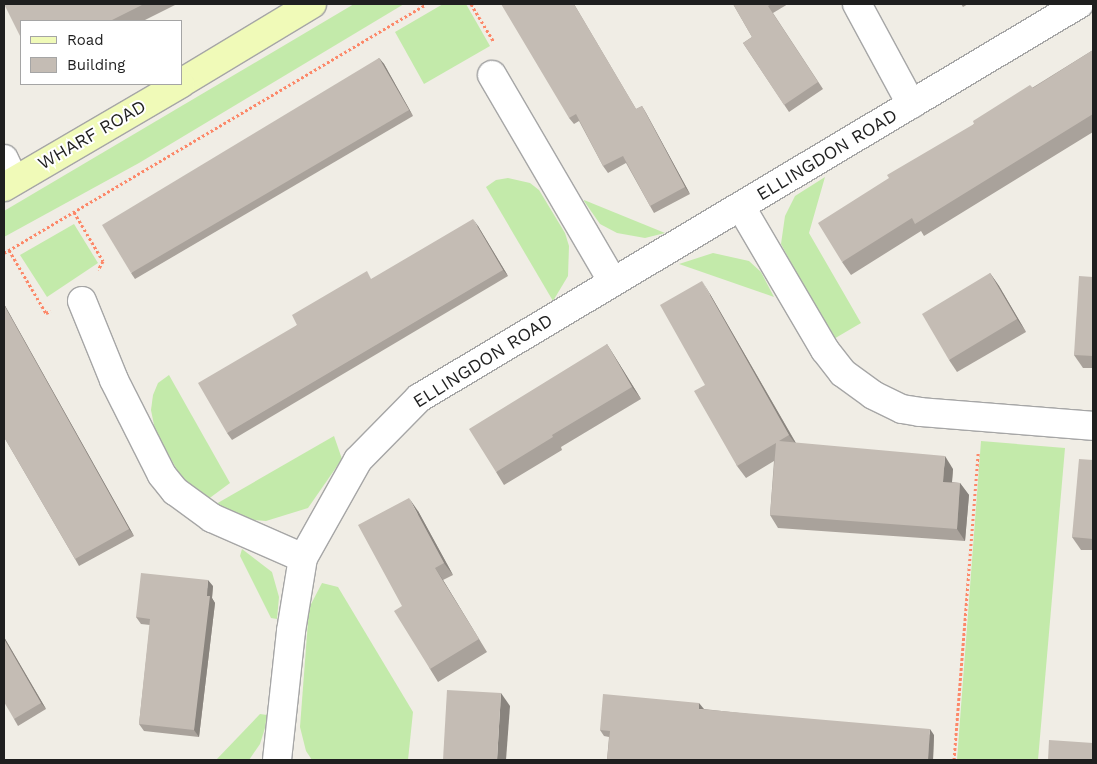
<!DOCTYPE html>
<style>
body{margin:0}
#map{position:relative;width:1097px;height:764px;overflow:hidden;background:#f0ede5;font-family:"Work Sans",sans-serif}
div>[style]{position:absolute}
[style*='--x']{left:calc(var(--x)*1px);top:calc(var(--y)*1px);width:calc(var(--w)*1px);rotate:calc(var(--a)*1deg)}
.grass>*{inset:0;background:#c3eaaa}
.path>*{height:3px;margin-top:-1.5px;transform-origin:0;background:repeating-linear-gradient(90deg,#fc8869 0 2.5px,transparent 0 5px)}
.roads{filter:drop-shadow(1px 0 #a6a6a6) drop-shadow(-1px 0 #a6a6a6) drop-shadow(0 1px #a6a6a6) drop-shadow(0 -1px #a6a6a6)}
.minor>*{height:28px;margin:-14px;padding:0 14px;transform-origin:14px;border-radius:14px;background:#fff}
.secondary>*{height:28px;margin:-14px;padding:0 14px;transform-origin:14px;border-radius:14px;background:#f0fab8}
.wall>*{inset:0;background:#a9a29b}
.shaded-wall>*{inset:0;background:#89847e}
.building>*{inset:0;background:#c4bcb4}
span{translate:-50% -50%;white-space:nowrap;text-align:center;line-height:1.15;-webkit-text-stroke:4px #fff;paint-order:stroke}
.street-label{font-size:18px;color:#1f1f1f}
.frame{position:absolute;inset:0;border:5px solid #1f1f1f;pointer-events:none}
.legend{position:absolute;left:20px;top:20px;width:162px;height:65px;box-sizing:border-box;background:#fff;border:1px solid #a5a5a5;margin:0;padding:6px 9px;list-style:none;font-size:15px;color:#1f1f1f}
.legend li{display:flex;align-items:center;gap:10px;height:25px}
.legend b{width:25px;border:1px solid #a5a5a5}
</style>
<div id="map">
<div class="grass">
<div style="clip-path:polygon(354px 4px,404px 4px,139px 163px,4px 237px,4px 211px)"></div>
<div style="clip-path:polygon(443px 4px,466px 4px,490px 46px,424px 84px,395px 32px)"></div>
<div style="clip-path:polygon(825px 177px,809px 233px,861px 323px,832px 340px,781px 244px,785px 216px,795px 196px)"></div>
<div style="clip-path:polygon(508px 178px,530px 183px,539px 190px,565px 233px,569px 246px,568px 276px,553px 301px,486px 187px,496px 180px)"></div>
<div style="clip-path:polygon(584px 201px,584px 200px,665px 233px,645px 238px,617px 233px,600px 224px)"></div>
<div style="clip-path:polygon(74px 224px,98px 263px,47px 297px,20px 255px)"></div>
<div style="clip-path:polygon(713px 253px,749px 261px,761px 272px,774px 297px,679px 264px)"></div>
<div style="clip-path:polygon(169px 375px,230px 483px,207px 500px,182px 479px,155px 430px,151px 410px,153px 395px,158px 383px)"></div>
<div style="clip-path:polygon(334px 436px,342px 459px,308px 508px,266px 521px,253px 520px,216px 504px)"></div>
<div style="clip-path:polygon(981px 441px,1065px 448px,1038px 760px,957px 760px)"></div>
<div style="clip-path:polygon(242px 549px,272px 572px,279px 597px,277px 619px,271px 618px,240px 556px)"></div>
<div style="clip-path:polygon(322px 583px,338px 587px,413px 712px,408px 760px,312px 760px,306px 751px,300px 727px,309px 608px)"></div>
<div style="clip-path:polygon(260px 714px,267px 715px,265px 728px,260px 744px,249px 760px,216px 760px)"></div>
</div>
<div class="path">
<div style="--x:471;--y:4;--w:44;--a:58.8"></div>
<div style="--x:74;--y:212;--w:57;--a:59.4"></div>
<div style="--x:103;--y:261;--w:10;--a:119"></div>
<div style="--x:9;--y:250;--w:73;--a:59.6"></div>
<div style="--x:46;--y:313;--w:5;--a:-22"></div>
<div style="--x:4;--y:253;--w:490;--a:-30.5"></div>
<div style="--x:954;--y:760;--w:309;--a:-85.5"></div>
</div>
<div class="roads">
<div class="minor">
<div style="--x:857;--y:4;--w:114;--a:61.6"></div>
<div style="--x:492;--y:75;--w:238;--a:59.7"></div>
<div style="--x:4;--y:159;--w:23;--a:65"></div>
<div style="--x:741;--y:207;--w:166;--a:59.6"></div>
<div style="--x:825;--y:350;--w:29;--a:52"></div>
<div style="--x:843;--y:373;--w:37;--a:36"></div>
<div style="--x:873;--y:395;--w:32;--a:26"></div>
<div style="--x:902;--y:409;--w:18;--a:9"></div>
<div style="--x:920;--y:412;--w:174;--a:4.6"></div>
<div style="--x:82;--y:301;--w:85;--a:67.9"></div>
<div style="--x:114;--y:380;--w:106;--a:63.2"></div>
<div style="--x:162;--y:475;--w:21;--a:51"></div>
<div style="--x:175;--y:491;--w:46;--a:36.1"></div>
<div style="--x:212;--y:518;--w:99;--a:23.7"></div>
<div style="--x:277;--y:760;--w:130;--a:-83.8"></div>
<div style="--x:291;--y:631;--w:74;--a:-80.7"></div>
<div style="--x:303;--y:558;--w:112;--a:-60.7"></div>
<div style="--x:358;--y:460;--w:87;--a:-45.5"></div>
<div style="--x:419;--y:398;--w:769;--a:-30.84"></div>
</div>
<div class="secondary">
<div style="--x:181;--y:83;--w:153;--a:-31.1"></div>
<div style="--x:4;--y:187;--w:204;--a:-30.3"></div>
</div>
</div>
<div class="wall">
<div style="clip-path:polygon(4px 4px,177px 4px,143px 21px,21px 21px)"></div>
<div style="clip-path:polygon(574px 4px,636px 109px,642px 106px,646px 113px,690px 194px,654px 213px,650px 206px,626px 163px,608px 173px,603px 166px,579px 121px,574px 124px,569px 118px)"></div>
<div style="clip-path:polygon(733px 4px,788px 4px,773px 13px,823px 89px,789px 112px,743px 43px,752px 37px)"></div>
<div style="clip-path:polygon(961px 4px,968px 4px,963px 7px)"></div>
<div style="clip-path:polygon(1093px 50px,1093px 132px,924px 236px,921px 231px,851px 275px,842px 262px,974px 124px)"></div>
<div style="clip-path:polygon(379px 58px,384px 64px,413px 116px,135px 279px,131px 273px)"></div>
<div style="clip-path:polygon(478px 226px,508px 276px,232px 440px,227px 433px,297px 325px,372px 279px)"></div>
<div style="clip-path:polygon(990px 273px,999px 286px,1026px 332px,957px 372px,949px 360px)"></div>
<div style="clip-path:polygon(1093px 277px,1093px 368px,1083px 368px,1074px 355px)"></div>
<div style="clip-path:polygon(710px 294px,796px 443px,953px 469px,952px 482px,960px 483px,969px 495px,965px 541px,778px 528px,770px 515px,774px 461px,746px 478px,737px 466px,705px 385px)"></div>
<div style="clip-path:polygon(4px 304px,134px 536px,79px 566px,75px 559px,4px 437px)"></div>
<div style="clip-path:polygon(607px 344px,615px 357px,641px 399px,561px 447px,562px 450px,504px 485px,496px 472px)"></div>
<div style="clip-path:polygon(1093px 460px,1093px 550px,1081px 550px,1072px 537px)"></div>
<div style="clip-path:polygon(418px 511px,453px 575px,443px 580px,487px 652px,438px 682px,430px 669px,402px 606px)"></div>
<div style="clip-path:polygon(213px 586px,212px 598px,215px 603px,199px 737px,144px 731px,139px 724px,150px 625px,141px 624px,136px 617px)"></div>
<div style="clip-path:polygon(4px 637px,46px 709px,18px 726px,14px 719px)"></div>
<div style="clip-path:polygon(704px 709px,934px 735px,933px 760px,607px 760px,609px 737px,604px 736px,600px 730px)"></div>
</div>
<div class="shaded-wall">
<div style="clip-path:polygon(379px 58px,384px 64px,413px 116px,409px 110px)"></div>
<div style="clip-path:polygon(642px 106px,646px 113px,690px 194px,685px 187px)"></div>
<div style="clip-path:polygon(473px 219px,478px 226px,508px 276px,503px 270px)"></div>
<div style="clip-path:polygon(990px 273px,999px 286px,1026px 332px,1017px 319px)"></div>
<div style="clip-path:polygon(702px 281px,710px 294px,798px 447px,789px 435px)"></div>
<div style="clip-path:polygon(4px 304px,134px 536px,129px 529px,4px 305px)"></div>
<div style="clip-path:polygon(607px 344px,615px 357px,641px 399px,632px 387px)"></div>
<div style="clip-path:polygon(945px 456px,953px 469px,951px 494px,943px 482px)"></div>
<div style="clip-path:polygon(960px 483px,969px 495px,965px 541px,957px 529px)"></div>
<div style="clip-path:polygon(409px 498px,418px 511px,453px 575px,444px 563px)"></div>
<div style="clip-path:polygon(435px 568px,443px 580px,487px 652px,479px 639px)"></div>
<div style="clip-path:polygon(208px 580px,213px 586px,212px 598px,215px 603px,199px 737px,194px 730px)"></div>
<div style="clip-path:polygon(4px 637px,46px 709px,41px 703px,4px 639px)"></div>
<div style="clip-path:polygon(501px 693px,510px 706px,506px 760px,497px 760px)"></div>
<div style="clip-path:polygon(699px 703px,704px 709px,699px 709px)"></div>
<div style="clip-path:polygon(930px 729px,934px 735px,933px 760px,928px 760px)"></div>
</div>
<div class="building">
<div style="clip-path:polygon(4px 4px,144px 4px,110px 21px,21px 21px,21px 38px)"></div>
<div style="clip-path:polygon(501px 4px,574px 4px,636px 109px,642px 106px,685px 187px,650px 206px,623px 156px,603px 166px,576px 114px,569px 118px)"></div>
<div style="clip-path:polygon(733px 4px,772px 4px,768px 6px,818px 82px,784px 105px,743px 43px,752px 37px)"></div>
<div style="clip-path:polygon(1093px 50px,1093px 114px,915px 224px,912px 218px,842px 262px,818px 223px,889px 178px,887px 175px,974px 124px,973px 121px,1030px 85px,1033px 88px)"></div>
<div style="clip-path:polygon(379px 58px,409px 110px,131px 273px,102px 225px)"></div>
<div style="clip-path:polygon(473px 219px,503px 270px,227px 433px,198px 383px,297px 325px,292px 315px,367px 271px,371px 279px)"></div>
<div style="clip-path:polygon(990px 273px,1017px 319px,949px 360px,922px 314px)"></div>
<div style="clip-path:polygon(1079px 276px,1093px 277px,1093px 356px,1074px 355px)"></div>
<div style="clip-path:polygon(702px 281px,789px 435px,779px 441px,945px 456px,943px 482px,960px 483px,957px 529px,770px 515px,776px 443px,737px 466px,694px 391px,705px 385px,660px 305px)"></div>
<div style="clip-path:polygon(4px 305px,129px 529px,75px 559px,4px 437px)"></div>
<div style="clip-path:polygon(607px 344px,632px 387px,552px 435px,553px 437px,496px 472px,469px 429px)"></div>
<div style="clip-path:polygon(1079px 459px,1093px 460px,1093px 539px,1072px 537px)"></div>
<div style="clip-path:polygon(409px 498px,444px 563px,435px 568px,479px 639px,430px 669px,394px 611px,402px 606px,358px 525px)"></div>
<div style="clip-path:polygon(141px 573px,208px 580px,207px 596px,210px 596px,194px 730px,139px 724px,150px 619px,136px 617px)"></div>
<div style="clip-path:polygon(4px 639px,41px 703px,14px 719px,4px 702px)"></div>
<div style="clip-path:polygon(447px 690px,501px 693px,497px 760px,443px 760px)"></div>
<div style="clip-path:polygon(603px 694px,699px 703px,699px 709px,930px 729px,928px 760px,607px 760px,610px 731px,600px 730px)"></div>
<div style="clip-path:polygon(1049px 740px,1093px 743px,1093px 760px,1048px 760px)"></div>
</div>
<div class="street-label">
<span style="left:92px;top:135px;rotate:-30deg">WHARF ROAD</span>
<span style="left:827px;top:155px;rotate:-31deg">ELLINGDON ROAD</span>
<span style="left:483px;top:361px;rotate:-32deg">ELLINGDON ROAD</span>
</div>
<div class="frame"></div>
<ul class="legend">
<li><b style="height:6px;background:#f0fab8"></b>Road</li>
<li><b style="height:14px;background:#c4bcb4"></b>Building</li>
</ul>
</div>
